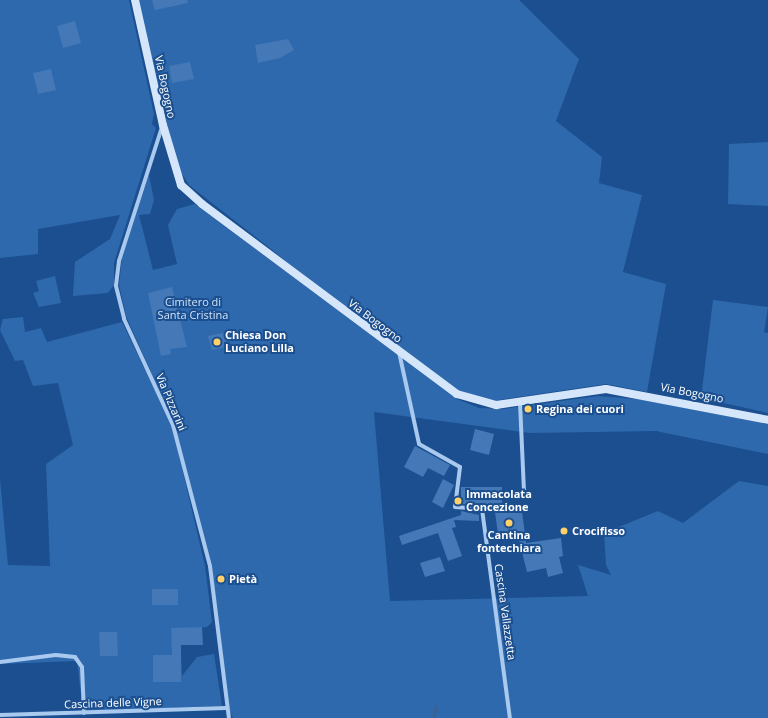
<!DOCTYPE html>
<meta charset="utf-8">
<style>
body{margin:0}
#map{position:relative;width:768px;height:718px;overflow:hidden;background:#1b4f8f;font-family:"Open Sans",sans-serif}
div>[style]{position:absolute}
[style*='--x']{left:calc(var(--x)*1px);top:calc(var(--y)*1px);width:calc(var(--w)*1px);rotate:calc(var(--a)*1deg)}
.green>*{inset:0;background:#2e69ad}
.stream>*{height:2.5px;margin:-1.25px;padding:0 1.25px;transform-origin:1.25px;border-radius:1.25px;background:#3c6290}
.building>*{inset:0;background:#4478b7}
.minor>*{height:4px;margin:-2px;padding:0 2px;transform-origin:2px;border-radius:2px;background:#a9c9ee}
.secondary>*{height:8px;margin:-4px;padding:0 4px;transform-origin:4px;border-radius:4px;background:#d6e6fa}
.dots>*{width:11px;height:11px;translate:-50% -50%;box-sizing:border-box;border:2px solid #1b4f8f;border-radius:50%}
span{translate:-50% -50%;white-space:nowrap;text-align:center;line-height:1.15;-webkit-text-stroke:4px #1b4f8f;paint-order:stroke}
.street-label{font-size:11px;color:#fff}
.park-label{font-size:11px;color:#cfe3fa}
.poi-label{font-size:11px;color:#fff;font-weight:700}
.left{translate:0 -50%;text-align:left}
</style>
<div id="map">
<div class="green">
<div style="clip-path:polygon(0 0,129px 0,154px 114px,152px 124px,156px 128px,114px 263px,114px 285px,108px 293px,73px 296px,75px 262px,110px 239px,120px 215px,38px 229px,38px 254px,0 258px)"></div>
<div style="clip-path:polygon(138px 0,519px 0,579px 59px,556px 121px,602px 157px,599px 183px,642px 195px,623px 272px,666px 284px,647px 392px,606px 384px,492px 401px,458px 390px,337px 306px,276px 253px,189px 185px,177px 166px)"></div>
<div style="clip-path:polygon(768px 142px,768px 206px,728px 204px,729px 144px)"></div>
<div style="clip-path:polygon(149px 175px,154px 200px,150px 214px,139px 215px,153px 270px,177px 264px,168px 225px,177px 209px,195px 204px,457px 399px,479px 408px,503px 409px,598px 396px,638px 399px,768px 424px,768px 454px,656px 431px,530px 433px,374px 412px,390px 601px,588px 596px,578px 565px,611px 575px,606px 565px,604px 533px,658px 511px,683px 523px,739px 481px,768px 486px,768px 718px,233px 718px,228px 708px,211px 567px,174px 424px,126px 316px,119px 285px,122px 257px)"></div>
<div style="clip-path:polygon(55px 276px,61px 303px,39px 307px,33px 293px,39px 291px,36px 281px)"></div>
<div style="clip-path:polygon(713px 300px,768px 307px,764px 332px,768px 333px,768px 413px,701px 398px)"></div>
<div style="clip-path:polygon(23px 317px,25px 332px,41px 328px,47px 342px,122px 322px,172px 425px,205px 566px,212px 622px,207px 627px,171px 629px,173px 655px,181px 655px,182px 676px,197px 657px,214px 654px,222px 706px,83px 711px,77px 661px,0 664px,0 479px,8px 565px,50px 566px,46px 464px,73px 445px,58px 383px,33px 386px,23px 360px,15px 361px,0 330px,3px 319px)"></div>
</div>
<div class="stream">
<div style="--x:433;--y:718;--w:11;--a:-75"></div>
</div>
<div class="building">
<div style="clip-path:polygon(152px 0,187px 0,188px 3px,155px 10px)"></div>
<div style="clip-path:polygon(75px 21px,81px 43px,63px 48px,57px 26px)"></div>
<div style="clip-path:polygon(288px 39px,294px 50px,280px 58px,258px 63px,255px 45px)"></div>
<div style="clip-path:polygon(190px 62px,194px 79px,172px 83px,169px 66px)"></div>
<div style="clip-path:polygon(51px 69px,56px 90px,38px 94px,33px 73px)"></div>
<div style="clip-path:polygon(172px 287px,187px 347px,170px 349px,171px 354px,161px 356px,148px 293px)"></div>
<div style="clip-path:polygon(223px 333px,227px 347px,212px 350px,208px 336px)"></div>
<div style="clip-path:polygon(475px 429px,494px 434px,489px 455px,470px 450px)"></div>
<div style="clip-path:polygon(415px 446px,450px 465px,444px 476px,428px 468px,423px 477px,404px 467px)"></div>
<div style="clip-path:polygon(443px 479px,454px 485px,443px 508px,432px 502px)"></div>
<div style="clip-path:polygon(461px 487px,502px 487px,502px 513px,522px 511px,526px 543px,561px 538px,563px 556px,559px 557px,563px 573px,548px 577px,546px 568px,527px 572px,517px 532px,498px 534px,494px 505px,461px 504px)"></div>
<div style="clip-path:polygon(461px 511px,479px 515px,479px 521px,454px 520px,456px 527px,452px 528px,462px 556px,448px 561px,438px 533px,402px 545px,399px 536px,461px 515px)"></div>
<div style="clip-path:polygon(440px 557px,445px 571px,425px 577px,420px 563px)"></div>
<div style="clip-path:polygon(152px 589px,178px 589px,178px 605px,152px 605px)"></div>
<div style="clip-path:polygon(202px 627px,203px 645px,181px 645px,181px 682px,153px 682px,153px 655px,172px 655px,171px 628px)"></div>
<div style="clip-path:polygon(99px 632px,117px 632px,118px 656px,100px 656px)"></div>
</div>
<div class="minor">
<div style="--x:162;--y:127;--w:141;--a:107.8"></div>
<div style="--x:119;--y:261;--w:25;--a:97"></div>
<div style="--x:116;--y:286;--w:34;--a:76"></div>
<div style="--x:124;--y:319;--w:117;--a:65.2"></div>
<div style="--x:173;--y:425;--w:146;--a:75.3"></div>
<div style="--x:210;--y:566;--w:153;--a:82.9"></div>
<div style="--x:399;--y:352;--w:94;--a:77.7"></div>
<div style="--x:419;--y:444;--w:47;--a:29.3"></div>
<div style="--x:460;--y:467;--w:40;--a:97.1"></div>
<div style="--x:455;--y:507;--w:27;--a:4"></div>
<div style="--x:482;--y:509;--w:211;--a:82.4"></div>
<div style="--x:520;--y:403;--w:87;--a:87.4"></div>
<div style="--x:0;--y:662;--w:56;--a:-7.1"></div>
<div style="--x:56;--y:655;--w:19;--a:6"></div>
<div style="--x:75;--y:657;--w:12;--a:55"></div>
<div style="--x:82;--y:667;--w:46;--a:87.5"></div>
<div style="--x:0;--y:715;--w:226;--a:-1.8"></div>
</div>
<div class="secondary">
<div style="--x:135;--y:0;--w:128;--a:77.4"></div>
<div style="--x:163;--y:125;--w:63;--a:73.3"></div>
<div style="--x:181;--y:185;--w:28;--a:42"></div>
<div style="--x:202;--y:204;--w:318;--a:36.7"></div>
<div style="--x:457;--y:394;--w:41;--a:15.8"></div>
<div style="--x:496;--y:405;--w:111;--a:-8.3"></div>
<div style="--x:606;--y:389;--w:165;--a:10.8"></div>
</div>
<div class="dots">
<div style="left:217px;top:342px;background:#ffd166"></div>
<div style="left:528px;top:409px;background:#ffd166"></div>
<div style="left:458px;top:501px;background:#ffd166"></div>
<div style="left:509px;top:523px;background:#ffd166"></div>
<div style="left:564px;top:531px;background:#ffd166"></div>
<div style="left:221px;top:579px;background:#ffd166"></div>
</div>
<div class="street-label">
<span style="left:165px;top:87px;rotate:78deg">Via Bogogno</span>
<span style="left:375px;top:321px;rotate:37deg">Via Bogogno</span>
<span style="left:692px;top:393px;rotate:11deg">Via Bogogno</span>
<span style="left:171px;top:402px;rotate:67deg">Via Pizzarini</span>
<span style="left:505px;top:612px;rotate:82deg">Cascina Vallazzetta</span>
<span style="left:113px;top:703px;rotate:-2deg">Cascina delle Vigne</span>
</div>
<div class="park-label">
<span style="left:193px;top:309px">Cimitero di<br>Santa Cristina</span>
</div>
<div class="poi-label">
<span class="left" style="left:225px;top:342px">Chiesa Don<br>Luciano Lilla</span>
<span class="left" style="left:536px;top:409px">Regina dei cuori</span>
<span class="left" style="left:466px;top:501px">Immacolata<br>Concezione</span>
<span class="left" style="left:572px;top:531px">Crocifisso</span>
<span style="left:509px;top:542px">Cantina<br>fontechiara</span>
<span class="left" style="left:229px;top:579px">Pietà</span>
</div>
</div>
